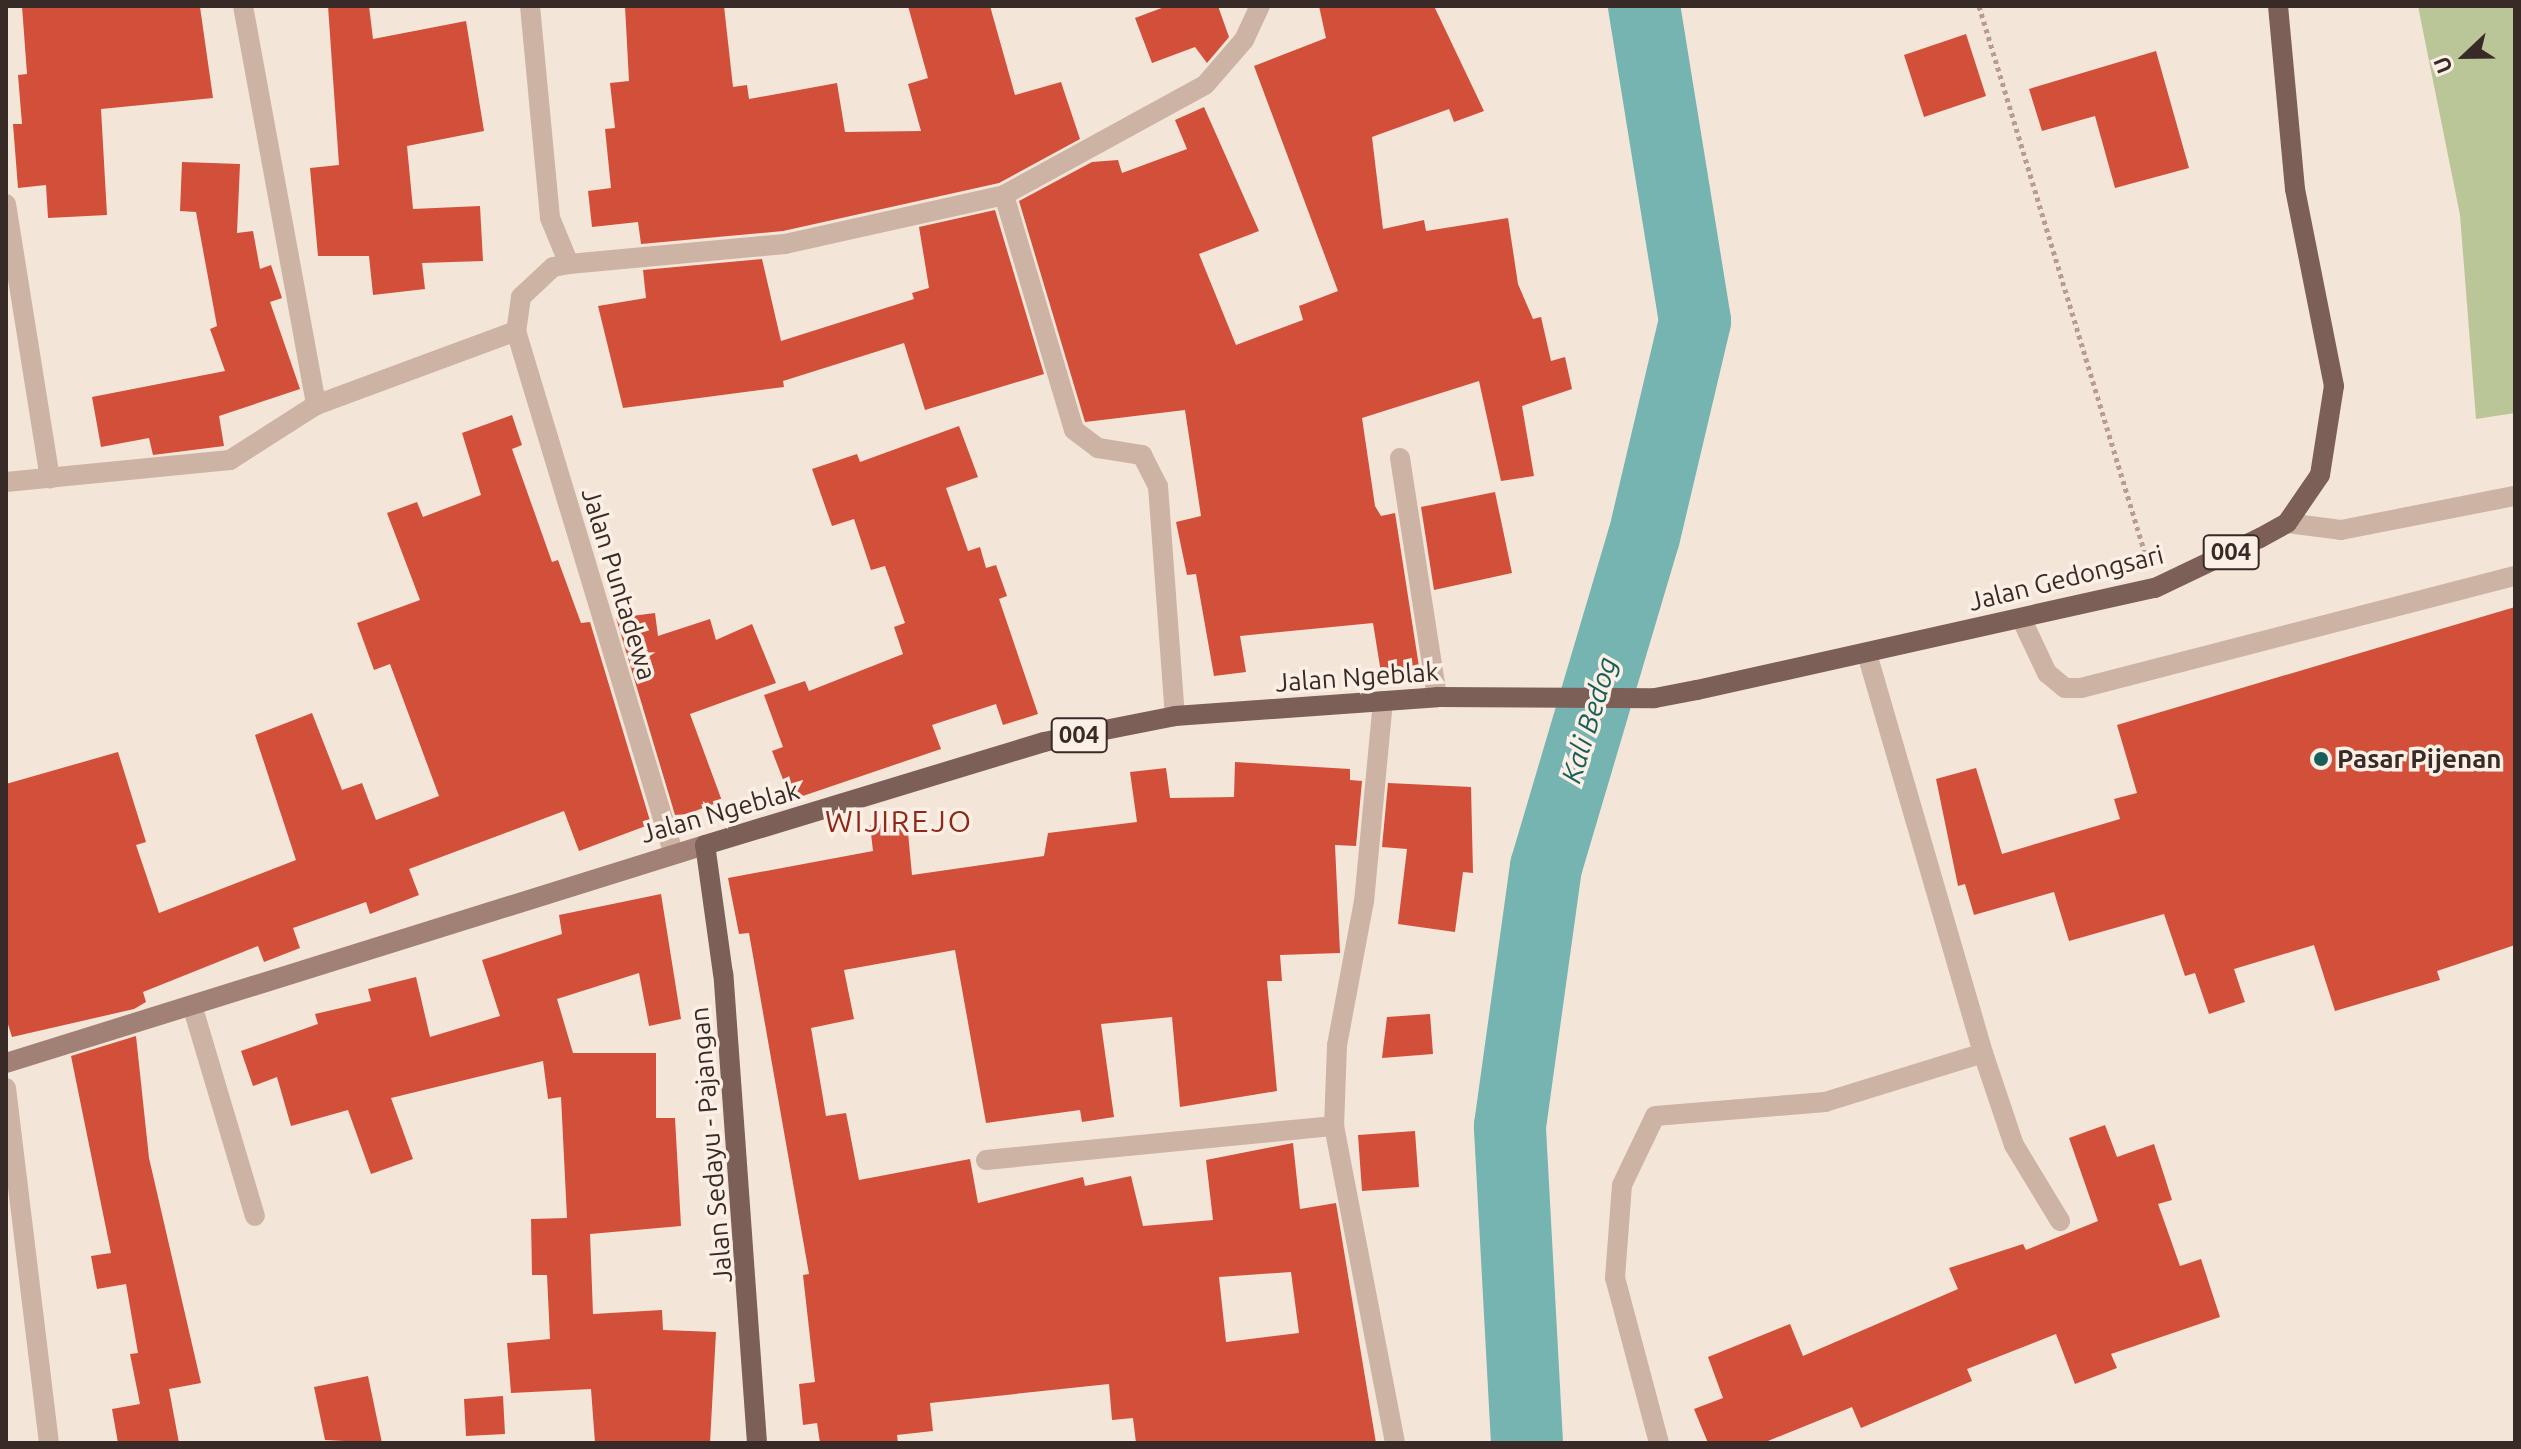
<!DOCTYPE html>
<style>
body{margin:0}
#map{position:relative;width:2521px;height:1449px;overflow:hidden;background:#f4e5d9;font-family:Ubuntu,sans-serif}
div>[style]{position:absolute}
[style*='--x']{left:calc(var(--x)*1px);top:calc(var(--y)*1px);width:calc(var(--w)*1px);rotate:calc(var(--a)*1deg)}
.green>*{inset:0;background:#bac598}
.river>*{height:72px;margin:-36px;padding:0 36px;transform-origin:36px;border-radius:36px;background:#75b4b0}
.building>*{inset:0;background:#d24f39}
.path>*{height:5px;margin-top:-2.5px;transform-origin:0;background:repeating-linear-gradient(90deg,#b99c8e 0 4px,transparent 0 8px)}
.minor>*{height:20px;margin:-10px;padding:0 10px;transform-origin:10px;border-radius:10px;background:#cdb3a4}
.secondary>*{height:20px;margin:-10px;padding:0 10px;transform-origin:10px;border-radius:10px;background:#a18175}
.primary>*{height:20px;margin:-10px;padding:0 10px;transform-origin:10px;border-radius:10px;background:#7c5f56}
.dots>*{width:22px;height:22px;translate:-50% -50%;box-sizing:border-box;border:4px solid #fbefe6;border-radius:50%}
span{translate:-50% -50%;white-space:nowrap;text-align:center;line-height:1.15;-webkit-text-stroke:7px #fbefe6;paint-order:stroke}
.shield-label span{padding:2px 6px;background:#fbefe6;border:2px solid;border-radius:6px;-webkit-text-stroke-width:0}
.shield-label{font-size:24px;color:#382a26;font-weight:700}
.street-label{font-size:26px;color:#382a26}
.poi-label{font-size:26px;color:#382a26;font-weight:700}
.left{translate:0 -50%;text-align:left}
.water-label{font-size:28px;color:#185e5b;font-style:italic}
.quarter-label{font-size:30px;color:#8f2817;letter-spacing:2px}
.frame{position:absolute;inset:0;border:8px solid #382a26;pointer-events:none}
.north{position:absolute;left:2425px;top:16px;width:80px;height:80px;-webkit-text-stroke:6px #fbefe6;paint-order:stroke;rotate:248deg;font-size:22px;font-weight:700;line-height:32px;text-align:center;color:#382a26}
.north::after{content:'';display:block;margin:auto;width:28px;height:36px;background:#382a26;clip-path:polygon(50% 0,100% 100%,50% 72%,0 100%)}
</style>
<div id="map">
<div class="green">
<div style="clip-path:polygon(2418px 6px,2515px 6px,2515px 413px,2476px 419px,2460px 215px)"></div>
</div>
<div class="river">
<div style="--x:1527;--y:1443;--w:317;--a:-93.1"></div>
<div style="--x:1510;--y:1126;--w:261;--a:-82.1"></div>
<div style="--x:1546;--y:867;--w:344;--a:-73.5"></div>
<div style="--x:1644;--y:537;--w:222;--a:-76.7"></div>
<div style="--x:1695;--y:321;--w:319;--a:-99.2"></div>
</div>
<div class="building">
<div style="clip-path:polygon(22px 6px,200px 7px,213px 98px,101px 109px,107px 215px,48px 218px,46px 185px,18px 188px,13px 124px,22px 124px,18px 75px,27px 74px)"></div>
<div style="clip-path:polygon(328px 6px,369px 6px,373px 39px,466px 21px,484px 131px,407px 146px,413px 209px,480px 206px,483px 261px,422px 263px,425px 289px,373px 295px,369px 256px,318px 256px,310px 168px,339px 165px)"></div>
<div style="clip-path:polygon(625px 6px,724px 6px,733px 87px,747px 85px,749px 99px,837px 83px,845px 132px,921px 131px,908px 84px,928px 78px,908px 6px,990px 6px,1015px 95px,1061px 82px,1080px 139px,999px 183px,783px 231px,641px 244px,638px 222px,592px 227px,588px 191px,611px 188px,605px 129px,615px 128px,610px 83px,629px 81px)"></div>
<div style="clip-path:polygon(1167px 6px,1218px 6px,1229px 37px,1207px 63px,1195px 47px,1152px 63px,1135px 18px)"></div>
<div style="clip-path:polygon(1319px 6px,1434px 6px,1484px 111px,1454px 122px,1449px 109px,1372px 137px,1383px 229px,1424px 220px,1426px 231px,1508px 218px,1518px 284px,1533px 319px,1541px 317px,1551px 361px,1565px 357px,1572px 389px,1522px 406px,1534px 476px,1501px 481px,1479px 381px,1362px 418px,1375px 506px,1381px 516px,1395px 513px,1420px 673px,1382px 679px,1373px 623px,1240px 636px,1246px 672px,1214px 676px,1196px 574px,1187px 575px,1176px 522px,1201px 516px,1185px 410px,1085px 422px,1019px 201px,1092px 162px,1118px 160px,1122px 173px,1187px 149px,1175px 120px,1204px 107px,1259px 231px,1199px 254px,1236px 345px,1303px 320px,1299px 306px,1338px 291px,1254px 66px,1326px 38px)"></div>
<div style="clip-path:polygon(1966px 34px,1986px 96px,1924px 117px,1904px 55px)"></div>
<div style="clip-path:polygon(2156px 51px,2189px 168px,2115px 188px,2095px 116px,2042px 131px,2029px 89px)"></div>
<div style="clip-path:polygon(182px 162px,240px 164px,237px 233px,253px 231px,260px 269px,271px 265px,282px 298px,270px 302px,300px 389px,219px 416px,224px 446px,153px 455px,149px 438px,101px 447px,92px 397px,225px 371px,210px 329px,217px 326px,196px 212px,180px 211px)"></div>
<div style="clip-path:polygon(995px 210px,1044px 374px,925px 410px,904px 343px,783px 381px,784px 387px,623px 408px,598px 306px,646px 298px,643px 270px,762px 259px,781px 341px,914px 299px,912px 293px,929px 288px,919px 227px)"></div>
<div style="clip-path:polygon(512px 415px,522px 445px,512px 449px,552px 562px,558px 560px,581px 623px,590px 622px,651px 824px,579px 851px,564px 811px,409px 869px,419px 895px,370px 914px,366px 902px,293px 928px,300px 948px,264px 962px,258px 946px,143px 992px,146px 1002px,134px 1009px,12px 1037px,6px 1018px,6px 784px,118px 752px,146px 842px,136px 845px,159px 913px,296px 860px,255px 735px,312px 713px,342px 790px,362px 783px,376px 820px,439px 796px,390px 664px,374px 670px,357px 623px,420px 600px,387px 513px,417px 502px,423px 517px,481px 495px,462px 433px)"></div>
<div style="clip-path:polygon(959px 426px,978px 477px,946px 488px,968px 551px,980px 547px,986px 568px,996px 565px,1007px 596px,999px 599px,1038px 714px,1003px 725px,996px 704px,932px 725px,941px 749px,791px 800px,772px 751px,783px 747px,764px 695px,805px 681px,809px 691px,903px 654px,894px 627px,905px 623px,885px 566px,871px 570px,854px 519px,832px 526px,812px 469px,857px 454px,860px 462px)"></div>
<div style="clip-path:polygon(1495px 492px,1512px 573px,1434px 590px,1421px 507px)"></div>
<div style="clip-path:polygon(2515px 607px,2515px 945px,2437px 971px,2440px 980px,2335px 1011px,2314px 945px,2234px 969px,2245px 1002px,2209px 1014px,2195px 973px,2185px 976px,2164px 914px,2069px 941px,2054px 892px,1974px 915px,1965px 884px,1958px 886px,1936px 779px,1976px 768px,2002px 854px,2120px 819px,2114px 799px,2137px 793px,2117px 725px)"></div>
<div style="clip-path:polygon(655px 613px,658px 636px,710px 619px,716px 640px,752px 624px,776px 683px,690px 714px,722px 801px,687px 814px,675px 815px,616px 618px)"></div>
<div style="clip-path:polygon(evenodd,1235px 762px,1350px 769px,1350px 780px,1362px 781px,1356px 846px,1335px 845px,1340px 953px,1280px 955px,1282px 981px,1267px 981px,1277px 1091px,1180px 1107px,1172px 1017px,1101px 1024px,1114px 1117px,1082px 1122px,1080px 1110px,986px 1123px,955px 950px,844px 970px,854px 1019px,811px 1028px,826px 1116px,846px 1113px,859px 1180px,970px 1159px,978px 1203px,1083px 1177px,1085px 1186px,1131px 1176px,1143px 1226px,1213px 1220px,1206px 1160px,1293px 1143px,1300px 1209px,1336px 1203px,1376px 1443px,1136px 1443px,1133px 1418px,1112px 1420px,1109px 1384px,930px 1403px,933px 1431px,897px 1435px,898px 1443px,820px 1443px,817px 1423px,803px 1425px,799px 1384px,815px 1382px,803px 1275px,809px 1274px,749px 933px,739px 934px,728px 878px,873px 851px,870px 825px,907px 822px,912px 875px,1044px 856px,1048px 833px,1137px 822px,1130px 772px,1166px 768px,1170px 798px,1234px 797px,1235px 762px,1291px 1272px,1299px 1333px,1226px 1342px,1219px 1277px,1291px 1272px)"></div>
<div style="clip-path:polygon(1388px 783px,1471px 787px,1473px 873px,1463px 872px,1455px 932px,1398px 924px,1407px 849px,1382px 847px)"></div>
<div style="clip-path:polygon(661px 894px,681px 1019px,649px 1026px,639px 973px,557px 999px,573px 1053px,656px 1053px,656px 1118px,675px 1118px,681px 1226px,590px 1234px,593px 1314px,662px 1310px,663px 1330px,716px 1332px,710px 1443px,595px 1443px,591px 1389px,511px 1393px,507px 1343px,550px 1339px,547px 1275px,532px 1275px,531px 1219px,567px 1218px,561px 1097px,548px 1099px,543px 1061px,391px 1098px,413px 1159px,371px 1174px,348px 1110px,291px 1126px,277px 1077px,253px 1086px,241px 1051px,318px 1024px,315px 1014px,371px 1001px,368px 989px,416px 977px,430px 1037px,500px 1016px,482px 960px,562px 934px,559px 915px)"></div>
<div style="clip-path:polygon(1430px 1014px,1433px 1054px,1382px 1058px,1387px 1017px)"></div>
<div style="clip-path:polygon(136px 1036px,149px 1158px,201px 1383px,169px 1389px,179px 1443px,118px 1443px,112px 1409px,140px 1404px,130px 1354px,138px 1353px,126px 1284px,97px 1289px,91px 1256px,111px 1253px,71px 1056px)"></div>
<div style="clip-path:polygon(2105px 1125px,2117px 1157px,2154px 1144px,2172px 1200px,2158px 1204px,2180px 1266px,2201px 1259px,2220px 1317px,2111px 1354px,2117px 1368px,2075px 1384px,2056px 1334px,1967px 1369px,1972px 1381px,1861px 1428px,1852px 1407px,1763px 1443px,1708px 1443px,1694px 1409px,1723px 1398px,1708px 1357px,1790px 1324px,1803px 1356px,1958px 1289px,1949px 1268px,2023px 1244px,2026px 1250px,2098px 1221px,2069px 1138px)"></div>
<div style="clip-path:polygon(1415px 1131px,1419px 1187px,1362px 1191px,1358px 1135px)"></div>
<div style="clip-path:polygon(368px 1376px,382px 1443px,325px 1440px,314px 1387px)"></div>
<div style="clip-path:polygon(503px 1396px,505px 1434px,466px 1436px,464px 1399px)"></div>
</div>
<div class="path">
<div style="--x:1979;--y:6;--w:579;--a:73.13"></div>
</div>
<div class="minor">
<div style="--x:243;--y:6;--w:406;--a:79.6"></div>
<div style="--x:530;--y:6;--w:213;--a:84.6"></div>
<div style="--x:550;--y:218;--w:50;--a:67.6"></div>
<div style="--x:569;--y:264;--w:217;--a:-5.3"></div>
<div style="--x:785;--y:244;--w:224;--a:-12.6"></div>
<div style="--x:1004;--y:195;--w:245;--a:73.4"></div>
<div style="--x:1074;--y:430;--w:30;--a:37"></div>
<div style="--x:1098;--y:448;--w:45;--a:9"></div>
<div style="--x:1142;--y:455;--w:35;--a:63"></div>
<div style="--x:1158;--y:486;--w:231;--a:85.8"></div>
<div style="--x:1004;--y:195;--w:229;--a:-28.7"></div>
<div style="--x:1205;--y:85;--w:60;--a:-49.1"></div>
<div style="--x:1244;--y:40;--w:38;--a:-65"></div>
<div style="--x:6;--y:204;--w:278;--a:80.9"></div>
<div style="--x:569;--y:264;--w:16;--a:169"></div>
<div style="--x:553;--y:267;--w:44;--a:136.8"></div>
<div style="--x:521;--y:297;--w:34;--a:98"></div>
<div style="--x:516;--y:331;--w:544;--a:73.23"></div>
<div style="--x:1400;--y:458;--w:242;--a:81.2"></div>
<div style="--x:6;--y:482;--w:225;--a:-5.6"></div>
<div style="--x:230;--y:460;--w:102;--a:-32.6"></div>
<div style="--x:316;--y:405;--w:213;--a:-20.3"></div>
<div style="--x:2287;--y:523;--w:54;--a:7.4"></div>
<div style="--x:2341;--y:530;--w:177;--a:-11.1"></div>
<div style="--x:2021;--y:618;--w:61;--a:64.7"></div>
<div style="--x:2047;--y:673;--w:23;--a:40"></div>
<div style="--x:2065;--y:688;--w:16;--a:0"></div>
<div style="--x:2081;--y:688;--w:448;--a:-14.5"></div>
<div style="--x:1383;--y:701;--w:201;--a:95.4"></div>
<div style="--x:1364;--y:901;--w:147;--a:100.6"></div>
<div style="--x:1337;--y:1045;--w:81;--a:92.1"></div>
<div style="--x:1334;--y:1126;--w:323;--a:79.1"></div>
<div style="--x:192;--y:1005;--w:220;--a:73.4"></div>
<div style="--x:1983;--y:1053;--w:97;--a:71.4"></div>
<div style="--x:2014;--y:1145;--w:89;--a:58.8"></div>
<div style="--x:6;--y:1088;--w:358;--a:83.1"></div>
<div style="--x:986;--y:1160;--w:350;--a:-5.6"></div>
<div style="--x:1659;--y:1443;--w:171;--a:-104.9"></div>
<div style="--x:1615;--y:1278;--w:93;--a:-85.7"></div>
<div style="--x:1622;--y:1185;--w:76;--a:-64.4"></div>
<div style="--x:1655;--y:1116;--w:171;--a:-4.7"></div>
<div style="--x:1825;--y:1102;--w:165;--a:-17.2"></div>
<div style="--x:1983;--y:1053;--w:416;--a:-106.2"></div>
</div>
<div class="secondary">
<div style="--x:6;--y:1063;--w:732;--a:-17.32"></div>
</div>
<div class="primary">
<div style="--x:757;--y:1443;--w:470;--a:-94.1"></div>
<div style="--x:723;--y:974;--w:130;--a:-97.9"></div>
<div style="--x:705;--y:845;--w:354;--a:-16.9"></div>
<div style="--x:1044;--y:742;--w:134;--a:-11.2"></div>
<div style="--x:1175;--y:716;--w:263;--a:-4.1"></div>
<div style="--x:1437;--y:697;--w:218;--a:0.3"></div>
<div style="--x:1655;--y:698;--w:43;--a:-10.8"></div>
<div style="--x:1697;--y:690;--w:469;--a:-12.6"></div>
<div style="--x:2155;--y:588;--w:116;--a:-25.5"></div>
<div style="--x:2260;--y:538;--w:31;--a:-29"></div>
<div style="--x:2287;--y:523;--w:58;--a:-55.5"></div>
<div style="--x:2320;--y:475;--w:90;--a:-81.1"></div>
<div style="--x:2334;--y:386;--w:201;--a:-101.2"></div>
<div style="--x:2295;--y:189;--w:184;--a:-95.3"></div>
</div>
<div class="dots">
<div style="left:2321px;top:759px;background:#185e5b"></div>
</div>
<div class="shield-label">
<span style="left:2231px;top:552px">004</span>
<span style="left:1079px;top:735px">004</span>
</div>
<div class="street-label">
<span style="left:2066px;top:578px;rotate:-14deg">Jalan Gedongsari</span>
<span style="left:619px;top:584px;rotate:73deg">Jalan Puntadewa</span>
<span style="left:1357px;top:677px;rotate:-4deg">Jalan Ngeblak</span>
<span style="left:720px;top:812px;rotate:-16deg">Jalan Ngeblak</span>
<span style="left:711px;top:1145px;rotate:-95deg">Jalan Sedayu - Pajangan</span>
</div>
<div class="poi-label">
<span class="left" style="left:2337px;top:759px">Pasar Pijenan</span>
</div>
<div class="water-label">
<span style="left:1589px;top:720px;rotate:-73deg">Kali Bedog</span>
</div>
<div class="quarter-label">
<span style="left:899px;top:821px">WIJIREJO</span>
</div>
<div class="frame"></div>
<div class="north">U</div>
</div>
